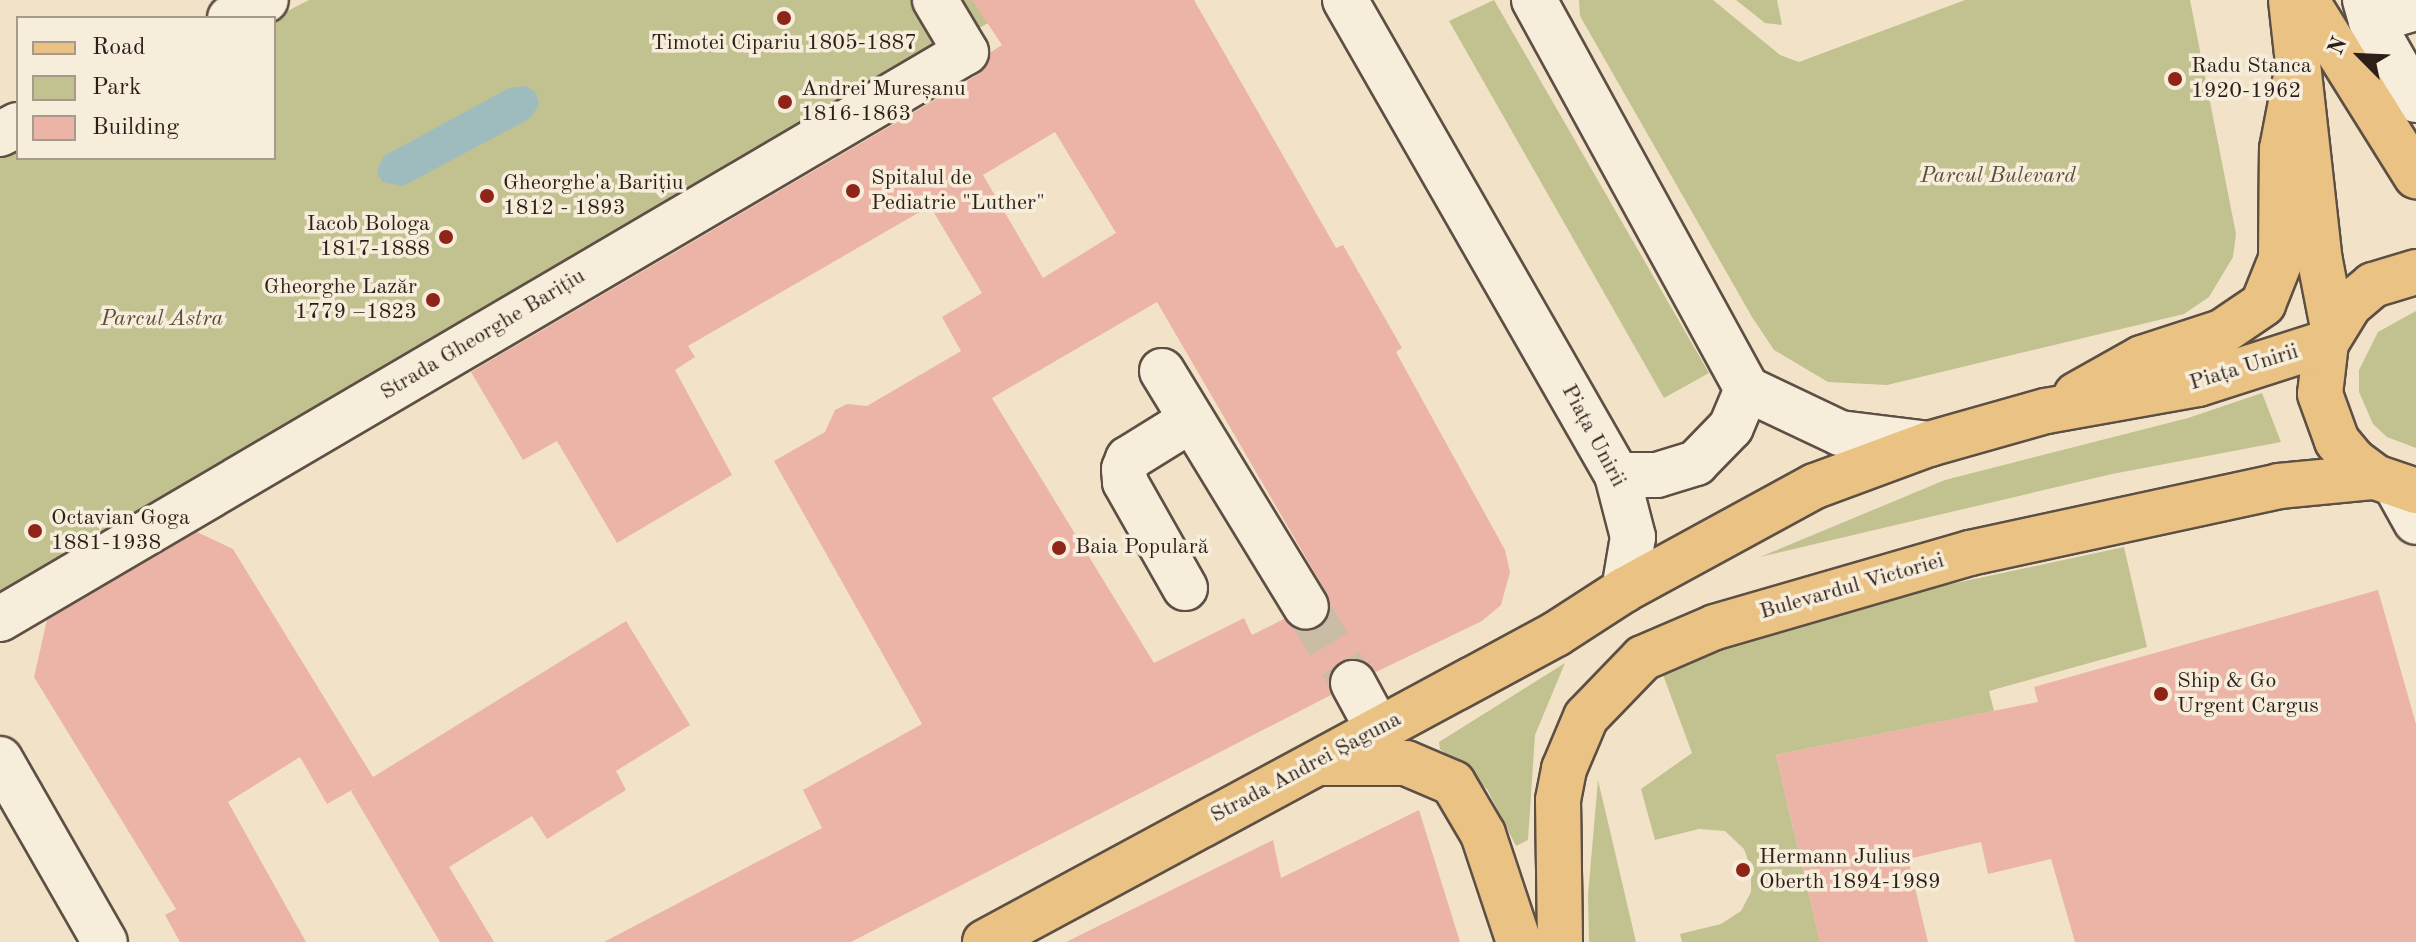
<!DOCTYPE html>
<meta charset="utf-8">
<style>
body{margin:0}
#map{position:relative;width:2416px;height:942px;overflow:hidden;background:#f2e3c8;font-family:"Old Standard TT",serif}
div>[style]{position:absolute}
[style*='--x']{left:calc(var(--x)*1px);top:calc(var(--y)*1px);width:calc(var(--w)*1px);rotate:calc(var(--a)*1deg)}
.green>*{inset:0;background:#c2c190}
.water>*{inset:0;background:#9ebcbe}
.building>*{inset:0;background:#ebb4a6}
.minor-tunnel>*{height:44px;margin-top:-22px;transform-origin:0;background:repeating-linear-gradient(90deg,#cabca5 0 44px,transparent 0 66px)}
.roads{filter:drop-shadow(2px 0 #5e4f44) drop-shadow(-2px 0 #5e4f44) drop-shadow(0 2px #5e4f44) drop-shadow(0 -2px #5e4f44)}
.minor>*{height:44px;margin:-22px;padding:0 22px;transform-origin:22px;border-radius:22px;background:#f7eddb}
.major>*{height:44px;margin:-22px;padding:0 22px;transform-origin:22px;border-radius:22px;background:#e9c284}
.dots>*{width:22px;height:22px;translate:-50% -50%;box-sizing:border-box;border:4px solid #f7eddb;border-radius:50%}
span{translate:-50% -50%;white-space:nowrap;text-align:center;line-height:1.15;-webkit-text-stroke:7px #f7eddb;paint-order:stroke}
.poi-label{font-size:22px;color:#2c1e18}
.left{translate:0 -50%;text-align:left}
.right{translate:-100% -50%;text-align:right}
.park-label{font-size:22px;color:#594f3c;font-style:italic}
.street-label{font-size:22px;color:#2c1e18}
.legend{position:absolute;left:16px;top:16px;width:260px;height:144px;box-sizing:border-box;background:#f7eddb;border:2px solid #a69a8d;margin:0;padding:10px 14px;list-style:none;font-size:24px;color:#2c1e18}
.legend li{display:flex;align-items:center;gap:16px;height:40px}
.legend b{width:40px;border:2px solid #a69a8d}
.north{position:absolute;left:2320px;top:16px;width:80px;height:80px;-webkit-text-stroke:6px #f7eddb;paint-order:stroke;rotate:294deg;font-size:22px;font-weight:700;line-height:32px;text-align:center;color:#2c1e18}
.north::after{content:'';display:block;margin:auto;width:28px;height:36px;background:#2c1e18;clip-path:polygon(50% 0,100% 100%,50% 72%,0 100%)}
</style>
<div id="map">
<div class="green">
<div style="clip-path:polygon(309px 0,992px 0,988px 23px,0 603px,0 157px,18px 148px,18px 158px,274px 158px,274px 18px)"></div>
<div style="clip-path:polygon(1494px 0,1709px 373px,1664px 398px,1449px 21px)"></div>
<div style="clip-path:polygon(1579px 0,1713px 0,1780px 55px,1799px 62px,1965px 0,2190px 0,2236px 234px,2233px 257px,2209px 297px,2184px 314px,1887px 385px,1828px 382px,1774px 350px,1752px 317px,1580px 16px)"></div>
<div style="clip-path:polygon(1736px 0,1777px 0,1782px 25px,1765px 23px)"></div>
<div style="clip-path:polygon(2416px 311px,2416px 448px,2387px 437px,2373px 424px,2359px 392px,2359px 370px,2378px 332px)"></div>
<div style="clip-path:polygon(2262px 393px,2281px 442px,2112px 474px,1760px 557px,1945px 480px,2188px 418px)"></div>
<div style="clip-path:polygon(2124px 547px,2147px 647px,1989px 691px,1994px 711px,1776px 755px,1820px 942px,1682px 942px,1680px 934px,1721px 924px,1741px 911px,1751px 892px,1751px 869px,1744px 849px,1725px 831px,1699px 829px,1655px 840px,1641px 789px,1692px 753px,1662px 672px,1806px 615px)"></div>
<div style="clip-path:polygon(1565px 663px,1535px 735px,1528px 840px,1516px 846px,1487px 789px,1440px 749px,1439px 742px)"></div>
<div style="clip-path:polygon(1598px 780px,1618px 865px,1636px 942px,1589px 942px,1588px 895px)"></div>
</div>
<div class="water">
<div style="clip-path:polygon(526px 86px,536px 93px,539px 105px,529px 119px,403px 186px,382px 182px,377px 171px,384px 156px,509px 88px)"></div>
</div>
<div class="building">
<div style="clip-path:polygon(evenodd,972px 0,1194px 0,1336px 248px,1343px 245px,1402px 348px,1396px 352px,1505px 550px,1510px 572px,1501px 605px,1482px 621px,1376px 672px,1365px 661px,1342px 661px,1331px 671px,1331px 695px,851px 942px,604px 942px,822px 828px,803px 790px,922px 724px,774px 461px,825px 432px,835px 410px,847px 404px,867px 406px,961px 351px,942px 317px,982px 293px,930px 206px,688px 346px,695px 357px,675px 370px,732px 475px,617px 543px,557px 441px,523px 460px,471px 372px,979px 74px,991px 52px,1002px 45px,972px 0,1055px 132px,1116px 233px,1043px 278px,983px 175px,1055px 132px,972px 0,1157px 302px,1327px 594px,1328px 618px,1318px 629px,1295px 629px,1284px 619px,1252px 635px,1244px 618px,1154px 663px,992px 398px,1157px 302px)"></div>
<div style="clip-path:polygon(197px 532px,233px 549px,373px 777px,626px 621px,690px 725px,616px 771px,626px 790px,547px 839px,532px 816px,449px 867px,494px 942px,440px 942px,351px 791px,357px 787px,327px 804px,300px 757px,228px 802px,306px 942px,180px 942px,165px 915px,176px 909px,34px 677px,47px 620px)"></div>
<div style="clip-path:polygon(2378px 590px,2416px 724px,2416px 942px,2075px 942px,2051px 859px,1988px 874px,1981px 842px,1908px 859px,1928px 942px,1820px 942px,1776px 755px,2038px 702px,2034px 687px)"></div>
<div style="clip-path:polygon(1419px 810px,1460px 942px,1066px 942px,1273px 840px,1281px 878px)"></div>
</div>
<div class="minor-tunnel">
<div style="--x:1306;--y:607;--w:89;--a:58.3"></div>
</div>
<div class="roads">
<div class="minor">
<div style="--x:1345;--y:0;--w:547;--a:60.2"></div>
<div style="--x:1617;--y:475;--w:64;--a:75.5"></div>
<div style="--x:1633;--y:537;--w:54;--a:99.6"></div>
<div style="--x:1534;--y:0;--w:443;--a:61.3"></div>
<div style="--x:1747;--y:389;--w:103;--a:25.3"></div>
<div style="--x:1840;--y:433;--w:90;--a:7"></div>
<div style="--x:2365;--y:0;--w:22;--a:74"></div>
<div style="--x:2371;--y:21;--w:91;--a:60.3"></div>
<div style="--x:230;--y:18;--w:40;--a:-26.6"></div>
<div style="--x:2371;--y:21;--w:47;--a:-16.1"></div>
<div style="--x:0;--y:134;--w:20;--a:-27"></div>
<div style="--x:1162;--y:371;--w:276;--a:58.6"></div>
<div style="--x:1617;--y:475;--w:40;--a:0"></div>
<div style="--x:1657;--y:475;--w:41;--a:-17.1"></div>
<div style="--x:1696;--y:463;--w:50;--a:-45.8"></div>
<div style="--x:1731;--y:427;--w:41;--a:-67.2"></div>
<div style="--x:2396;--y:486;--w:41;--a:60.9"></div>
<div style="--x:1185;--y:588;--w:122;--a:-119.5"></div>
<div style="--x:1125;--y:482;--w:13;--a:-94"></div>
<div style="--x:1124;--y:469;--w:11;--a:-68"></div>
<div style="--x:1128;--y:459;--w:74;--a:-31.8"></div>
<div style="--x:0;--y:619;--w:1120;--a:-30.41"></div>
<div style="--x:966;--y:52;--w:61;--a:-120.8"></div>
<div style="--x:1353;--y:683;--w:52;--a:61.5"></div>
<div style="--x:0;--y:759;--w:211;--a:60.2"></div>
</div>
<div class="major">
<div style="--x:2291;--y:0;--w:263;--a:83.7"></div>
<div style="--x:2320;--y:261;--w:68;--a:79"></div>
<div style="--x:2306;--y:0;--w:208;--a:58"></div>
<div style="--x:2416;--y:272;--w:45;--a:163.2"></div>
<div style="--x:2373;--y:285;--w:30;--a:140"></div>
<div style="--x:2350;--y:304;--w:46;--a:121.6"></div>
<div style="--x:2326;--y:343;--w:51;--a:96.7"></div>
<div style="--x:2320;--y:394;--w:50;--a:70.1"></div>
<div style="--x:2337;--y:441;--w:26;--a:50"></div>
<div style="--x:2354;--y:461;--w:26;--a:37"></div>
<div style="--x:2375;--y:477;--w:43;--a:18.9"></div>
<div style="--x:2076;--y:395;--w:76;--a:-29.3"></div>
<div style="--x:2142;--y:358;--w:84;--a:-18"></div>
<div style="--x:2222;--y:332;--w:50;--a:-34.3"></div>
<div style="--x:2263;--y:304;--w:48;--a:-68.2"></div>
<div style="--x:2281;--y:259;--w:110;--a:-89.5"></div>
<div style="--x:2282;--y:149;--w:79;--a:-79.1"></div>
<div style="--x:1321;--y:763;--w:85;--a:0"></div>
<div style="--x:1406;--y:763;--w:51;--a:23.1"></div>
<div style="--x:1453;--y:783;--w:59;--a:59.5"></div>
<div style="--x:1483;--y:834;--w:114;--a:71.6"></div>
<div style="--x:985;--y:942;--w:649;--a:-28.34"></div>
<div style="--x:1556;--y:634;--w:81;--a:-32.9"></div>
<div style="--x:1624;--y:590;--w:217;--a:-28.6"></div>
<div style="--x:1815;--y:486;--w:121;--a:-20.2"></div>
<div style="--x:1929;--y:444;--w:122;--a:-15.8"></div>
<div style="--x:2046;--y:411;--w:154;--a:-10.1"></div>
<div style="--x:2198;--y:384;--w:134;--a:-17.8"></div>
<div style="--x:1560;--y:942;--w:142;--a:-90.8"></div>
<div style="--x:1558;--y:800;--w:32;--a:-79"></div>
<div style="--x:1564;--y:769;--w:56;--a:-67.1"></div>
<div style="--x:1586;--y:717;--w:82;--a:-46"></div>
<div style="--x:1643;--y:658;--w:78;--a:-23.3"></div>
<div style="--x:1715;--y:627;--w:266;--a:-16.2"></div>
<div style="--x:1970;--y:553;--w:316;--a:-12.2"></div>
<div style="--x:2279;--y:486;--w:96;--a:-5.4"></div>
</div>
</div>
<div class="dots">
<div style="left:784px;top:18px;background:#8f2418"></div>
<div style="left:2175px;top:79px;background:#8f2418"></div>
<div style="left:785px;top:102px;background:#8f2418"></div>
<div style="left:853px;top:191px;background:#8f2418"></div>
<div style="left:487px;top:196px;background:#8f2418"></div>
<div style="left:446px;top:237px;background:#8f2418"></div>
<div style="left:433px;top:300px;background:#8f2418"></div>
<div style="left:35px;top:531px;background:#8f2418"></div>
<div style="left:1059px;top:548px;background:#8f2418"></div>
<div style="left:2161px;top:694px;background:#8f2418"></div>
<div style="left:1743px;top:870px;background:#8f2418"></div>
</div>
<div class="poi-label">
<span style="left:784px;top:44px">Timotei Cipariu 1805-1887</span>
<span class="left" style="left:2191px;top:79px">Radu Stanca<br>1920-1962</span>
<span class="left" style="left:801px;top:102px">Andrei Mureșanu<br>1816-1863</span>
<span class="left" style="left:871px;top:191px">Spitalul de<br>Pediatrie "Luther"</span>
<span class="left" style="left:503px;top:196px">Gheorghe'a Barițiu<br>1812 - 1893</span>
<span class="right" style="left:430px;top:237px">Iacob Bologa<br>1817-1888</span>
<span class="right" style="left:417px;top:300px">Gheorghe Lazăr<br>1779 –1823</span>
<span class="left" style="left:51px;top:531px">Octavian Goga<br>1881-1938</span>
<span class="left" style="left:1075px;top:548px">Baia Populară</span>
<span class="left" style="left:2177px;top:694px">Ship &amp; Go<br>Urgent Cargus</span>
<span class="left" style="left:1759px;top:870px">Hermann Julius<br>Oberth 1894-1989</span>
</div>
<div class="park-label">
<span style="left:1998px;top:177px">Parcul Bulevard</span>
<span style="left:162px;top:320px">Parcul Astra</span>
</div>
<div class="street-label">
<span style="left:483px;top:335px;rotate:-31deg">Strada Gheorghe Barițiu</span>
<span style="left:2244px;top:368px;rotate:-17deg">Piața Unirii</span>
<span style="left:1593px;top:436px;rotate:62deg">Piața Unirii</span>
<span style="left:1852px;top:587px;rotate:-16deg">Bulevardul Victoriei</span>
<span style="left:1306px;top:768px;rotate:-28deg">Strada Andrei Șaguna</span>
</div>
<ul class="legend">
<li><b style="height:10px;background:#e9c284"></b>Road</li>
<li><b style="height:22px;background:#c2c190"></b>Park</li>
<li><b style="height:22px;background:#ebb4a6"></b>Building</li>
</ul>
<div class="north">N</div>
</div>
